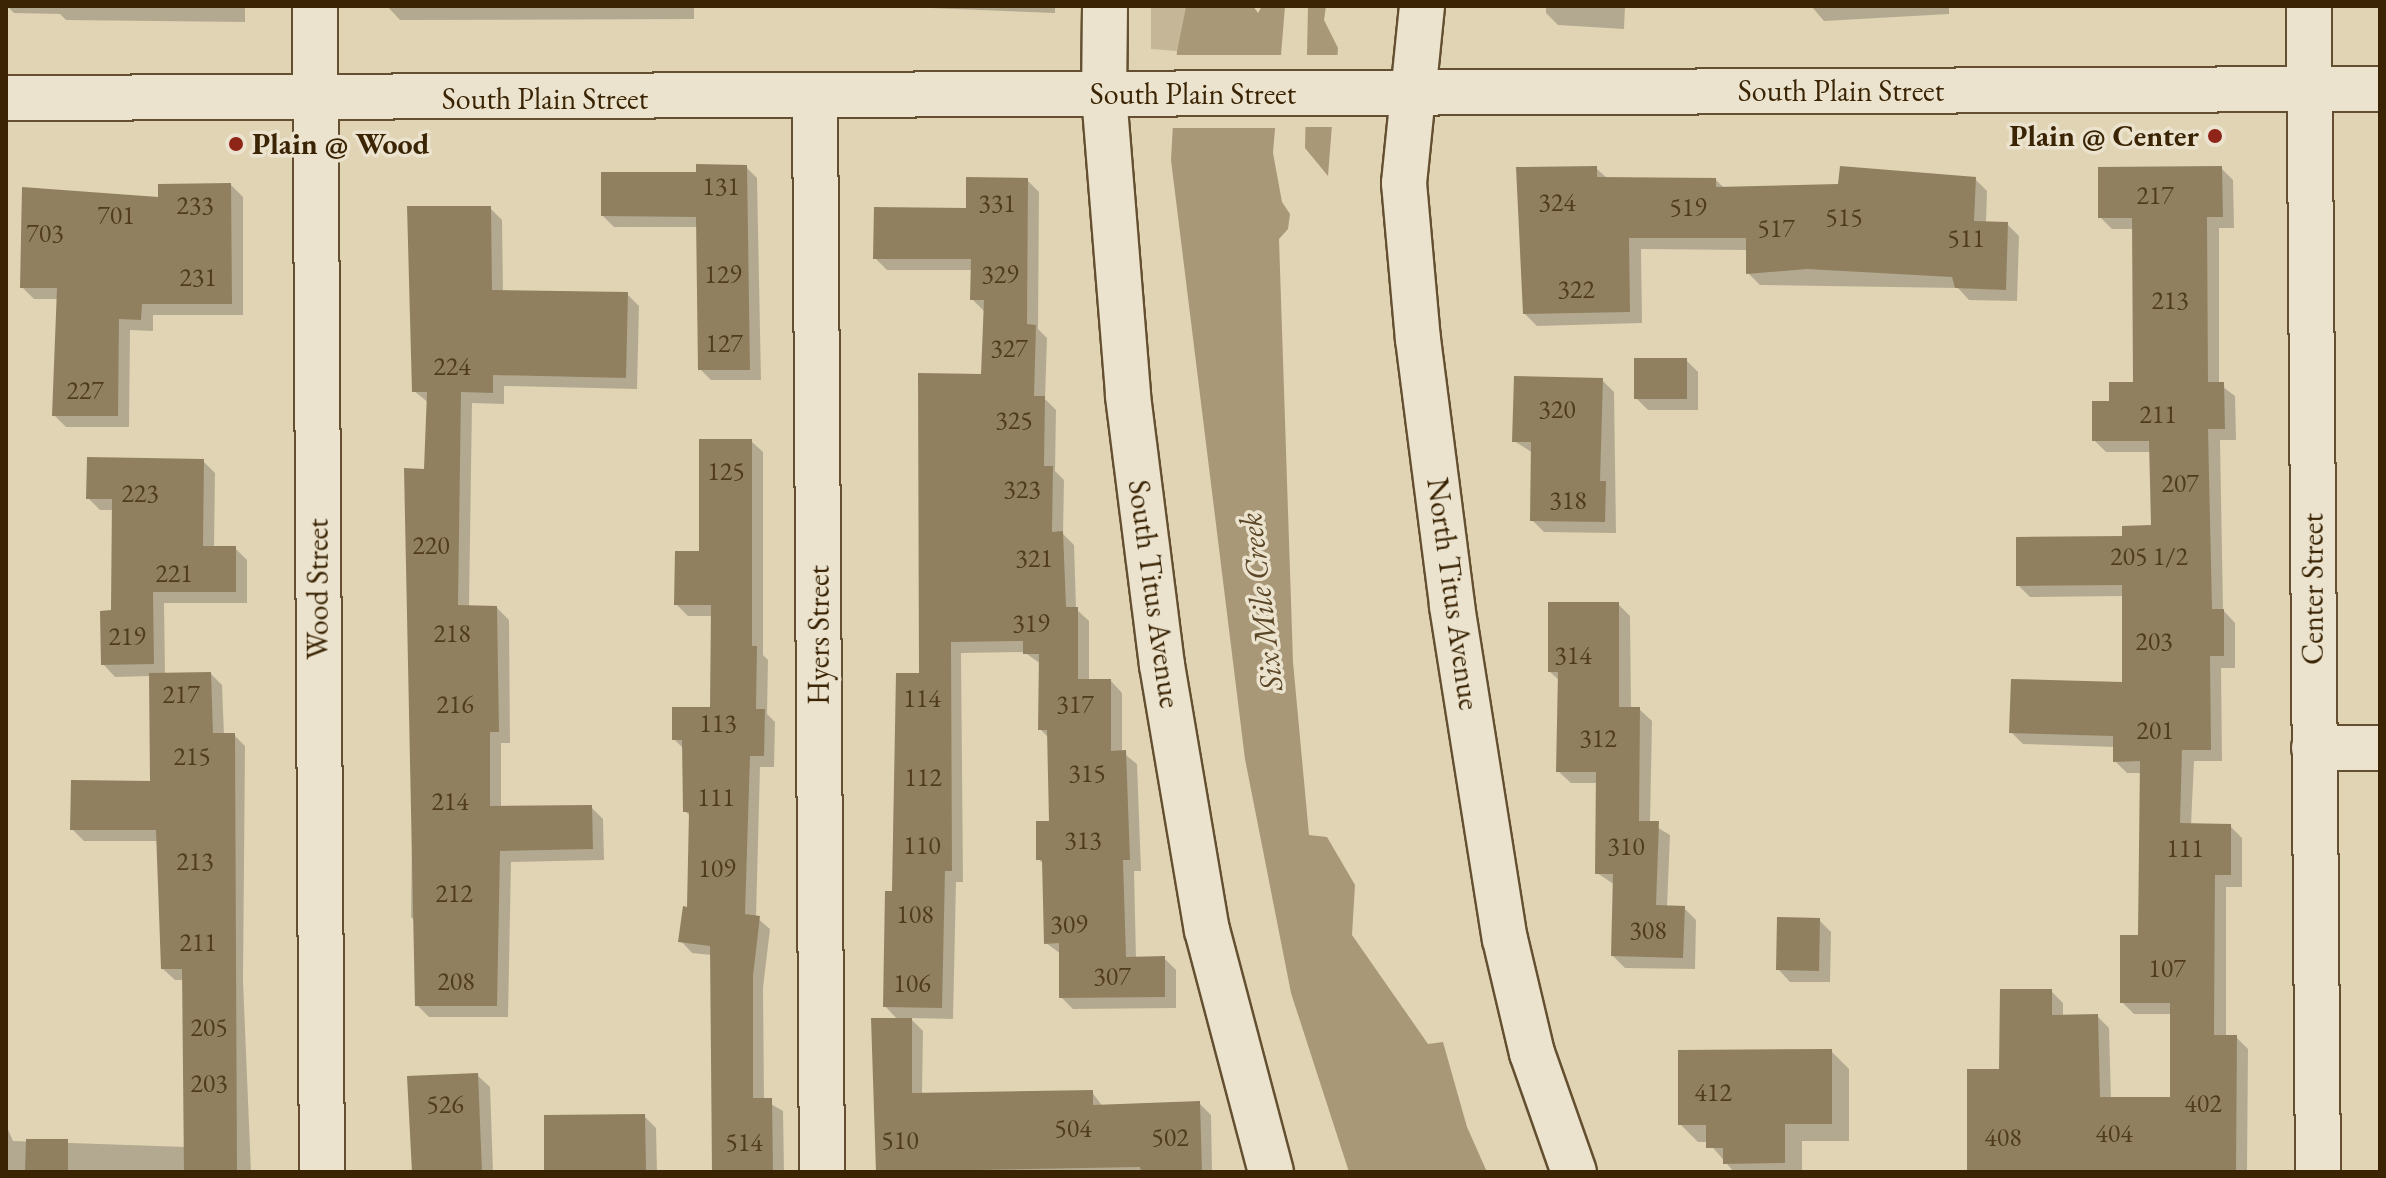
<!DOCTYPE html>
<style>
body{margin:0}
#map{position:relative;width:2386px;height:1178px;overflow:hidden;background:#e0d4b4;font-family:"EB Garamond",serif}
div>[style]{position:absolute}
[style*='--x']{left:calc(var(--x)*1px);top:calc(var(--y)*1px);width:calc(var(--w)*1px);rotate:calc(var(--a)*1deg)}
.green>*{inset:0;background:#c4b696}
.water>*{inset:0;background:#a89878}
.pier>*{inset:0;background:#e0d4b4}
.shadow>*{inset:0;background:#0003}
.building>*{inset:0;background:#908060}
.roads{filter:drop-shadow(2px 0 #645030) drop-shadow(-2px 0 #645030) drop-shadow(0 2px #645030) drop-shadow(0 -2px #645030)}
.minor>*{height:44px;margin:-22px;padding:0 22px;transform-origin:22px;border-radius:22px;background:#ebe3ce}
.dots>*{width:22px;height:22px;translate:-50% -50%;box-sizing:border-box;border:4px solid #ebe3ce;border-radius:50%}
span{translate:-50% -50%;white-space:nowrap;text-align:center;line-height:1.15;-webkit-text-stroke:7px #ebe3ce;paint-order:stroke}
.number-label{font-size:26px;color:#503b1b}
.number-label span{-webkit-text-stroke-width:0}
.street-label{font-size:30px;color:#3a2404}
.poi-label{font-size:30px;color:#3a2404;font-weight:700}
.right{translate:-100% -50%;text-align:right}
.left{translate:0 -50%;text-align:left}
.water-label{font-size:32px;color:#5b4727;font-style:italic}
.frame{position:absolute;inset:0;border:8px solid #3a2404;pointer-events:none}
</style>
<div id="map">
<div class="green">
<div style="clip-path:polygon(1151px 6px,1186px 6px,1177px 51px,1151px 49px)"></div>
</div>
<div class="water">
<div style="clip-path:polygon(1186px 6px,1253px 6px,1258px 13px,1262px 6px,1285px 6px,1273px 153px,1282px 202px,1290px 214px,1288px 229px,1279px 239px,1293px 662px,1309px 835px,1327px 837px,1355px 885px,1352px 935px,1428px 1044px,1443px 1042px,1467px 1127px,1487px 1172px,1349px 1172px,1291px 993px,1245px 759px,1171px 160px,1177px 51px)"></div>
<div style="clip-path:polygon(1308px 6px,1326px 6px,1324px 20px,1338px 48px,1328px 176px,1305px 148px)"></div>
</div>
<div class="pier">
<div style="clip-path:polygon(1173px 55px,1283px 55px,1279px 128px,1169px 128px)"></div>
<div style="clip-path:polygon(1305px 55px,1341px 55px,1336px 127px,1301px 127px)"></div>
</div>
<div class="shadow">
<div style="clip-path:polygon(7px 6px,245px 6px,245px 22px,66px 20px,60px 14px,14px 13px)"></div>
<div style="clip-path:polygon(387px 6px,694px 6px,694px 19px,400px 20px)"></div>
<div style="clip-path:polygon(881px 6px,1055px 6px,1055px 13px)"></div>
<div style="clip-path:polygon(1546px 6px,1625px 6px,1624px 29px,1558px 25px,1546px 13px)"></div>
<div style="clip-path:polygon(1702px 6px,1949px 6px,1949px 14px,1824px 21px,1812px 7px)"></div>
<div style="clip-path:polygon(746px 167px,757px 178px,761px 380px,711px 380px,700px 369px,698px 227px,614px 227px,603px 216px,698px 174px)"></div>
<div style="clip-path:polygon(1596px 168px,1608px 179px,1716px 180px,1725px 189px,1975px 179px,1987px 191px,1986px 223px,2007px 224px,2019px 236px,2017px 301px,1969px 300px,1958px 288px,1760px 285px,1748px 273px,1748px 250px,1641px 249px,1642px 323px,1537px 326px,1525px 314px)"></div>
<div style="clip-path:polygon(2221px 168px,2233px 180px,2234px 228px,2219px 228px,2219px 384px,2235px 396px,2236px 440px,2220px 440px,2223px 610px,2235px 623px,2235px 668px,2221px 668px,2222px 761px,2194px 761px,2191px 825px,2230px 826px,2242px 838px,2242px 887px,2226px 887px,2226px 1037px,2236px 1037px,2248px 1049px,2247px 1172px,1969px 1172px,2001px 1071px,2051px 991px,2063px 1003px,2063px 1017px,2097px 1016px,2109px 1028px,2111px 1099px,2172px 1099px,2172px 1014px,2134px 1014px,2122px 1002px,2140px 937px,2142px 773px,2127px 773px,2115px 761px,2115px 747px,2023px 744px,2011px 732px,2124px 684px,2124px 596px,2030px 597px,2018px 585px,2153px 527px,2151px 452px,2106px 452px,2094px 440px,2111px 403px,2135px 384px,2134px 229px,2112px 229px,2100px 217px)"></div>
<div style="clip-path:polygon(1027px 180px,1039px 192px,1038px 329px,1047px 338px,1045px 399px,1056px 410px,1055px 471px,1064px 480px,1063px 534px,1074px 545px,1076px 609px,1089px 621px,1089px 681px,1111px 681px,1122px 693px,1122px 752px,1137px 764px,1141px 871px,1134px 871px,1136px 959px,1164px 958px,1176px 970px,1176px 1008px,1073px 1009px,1061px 997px,1061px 954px,1046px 943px,1045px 865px,1038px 859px,1051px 823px,1049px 738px,1040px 729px,1041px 664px,1024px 652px,961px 653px,963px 882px,956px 882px,953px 1019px,910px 1018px,923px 1031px,922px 1094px,1092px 1092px,1103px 1107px,1199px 1103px,1211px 1115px,1212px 1172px,878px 1172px,873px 1020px,898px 1020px,885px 1006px,894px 893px,921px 675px,983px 376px,984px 311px,972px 299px,973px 270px,887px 270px,875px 258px)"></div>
<div style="clip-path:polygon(231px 185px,243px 197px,243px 315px,153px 315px,153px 331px,130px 330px,129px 427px,66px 427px,54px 415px,58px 299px,34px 299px,22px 287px,160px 199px)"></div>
<div style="clip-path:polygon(490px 208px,502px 220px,503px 292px,627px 294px,639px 306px,637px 389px,504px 386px,504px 404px,472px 403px,469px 607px,497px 608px,509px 620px,510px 743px,501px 743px,501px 808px,591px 807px,603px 819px,604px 860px,511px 862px,508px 1017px,429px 1017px,417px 1005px,417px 923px,411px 917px,414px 667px,429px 403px,414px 391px)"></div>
<div style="clip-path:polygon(1686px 360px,1698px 372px,1698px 410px,1648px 410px,1636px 398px)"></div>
<div style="clip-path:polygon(1602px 380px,1614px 392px,1616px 533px,1544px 532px,1532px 520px,1533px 453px,1514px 441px)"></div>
<div style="clip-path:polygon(751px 441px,763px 452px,763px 655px,768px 660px,767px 714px,775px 722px,774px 767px,760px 767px,756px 917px,770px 929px,763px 988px,764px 1100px,783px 1111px,784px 1172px,714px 1172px,712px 955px,692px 953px,681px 941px,689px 909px,691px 817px,685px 811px,684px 749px,674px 739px,712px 710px,713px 616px,688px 616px,676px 604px)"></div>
<div style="clip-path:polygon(203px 461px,215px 473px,214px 548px,235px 548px,247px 560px,247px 603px,164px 603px,165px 675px,211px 674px,222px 685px,224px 735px,234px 735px,245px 746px,243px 981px,251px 1172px,6px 1172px,6px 1125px,13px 1141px,186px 1147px,184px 980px,175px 980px,163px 969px,158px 841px,84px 841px,72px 829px,152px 783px,151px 676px,115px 677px,103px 664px,113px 612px,114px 510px,100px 510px,88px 498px)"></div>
<div style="clip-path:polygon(1618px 604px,1630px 616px,1631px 709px,1639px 709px,1652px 721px,1650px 823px,1670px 835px,1667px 907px,1684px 908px,1696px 920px,1695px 969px,1625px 968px,1613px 956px,1615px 885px,1597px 873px,1597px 783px,1571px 783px,1558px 771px,1560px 681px,1550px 672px)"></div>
<div style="clip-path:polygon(1819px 920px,1831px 932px,1830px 982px,1790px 982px,1778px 969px)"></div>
<div style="clip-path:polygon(1831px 1051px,1849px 1069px,1849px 1141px,1802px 1141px,1802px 1172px,1734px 1172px,1708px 1142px,1698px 1142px,1680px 1124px)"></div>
<div style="clip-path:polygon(477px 1075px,490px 1087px,493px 1172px,414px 1172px)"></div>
<div style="clip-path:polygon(644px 1116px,656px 1128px,657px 1172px,546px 1172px)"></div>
</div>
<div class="building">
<div style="clip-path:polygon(696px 164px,747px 165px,750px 370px,698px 370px,696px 217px,601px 216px,601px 172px,696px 172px)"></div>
<div style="clip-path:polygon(1597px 166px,1597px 177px,1716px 178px,1716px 187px,1838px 184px,1840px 166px,1976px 177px,1974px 221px,2008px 222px,2006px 290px,1955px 288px,1952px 277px,1807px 269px,1746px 274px,1746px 238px,1629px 238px,1630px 312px,1523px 314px,1516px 167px)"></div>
<div style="clip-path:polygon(2222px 166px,2223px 217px,2207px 217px,2208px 382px,2224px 382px,2225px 429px,2208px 429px,2212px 609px,2224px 609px,2224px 656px,2210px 656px,2211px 750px,2182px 750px,2180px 823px,2231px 824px,2231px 875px,2215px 875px,2214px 1035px,2237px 1035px,2236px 1172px,1967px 1172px,1967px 1069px,1999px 1069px,2000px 989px,2052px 989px,2052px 1015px,2098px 1014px,2100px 1097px,2170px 1097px,2170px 1003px,2120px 1003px,2120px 935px,2138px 935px,2140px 761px,2113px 762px,2113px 736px,2009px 733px,2011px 679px,2122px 682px,2122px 585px,2016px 586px,2016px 537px,2122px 536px,2122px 526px,2151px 525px,2149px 441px,2092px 441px,2092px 401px,2109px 401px,2109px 382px,2133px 382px,2132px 218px,2098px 218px,2098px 167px)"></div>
<div style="clip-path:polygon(966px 177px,1028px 178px,1027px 324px,1036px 325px,1034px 396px,1045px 396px,1044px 466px,1053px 466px,1052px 532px,1063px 531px,1066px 607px,1078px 607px,1078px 679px,1111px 679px,1111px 751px,1126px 750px,1130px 860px,1123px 860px,1126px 957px,1165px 956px,1165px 997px,1059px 998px,1059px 943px,1044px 944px,1042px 860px,1036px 860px,1036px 821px,1049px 821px,1047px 730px,1038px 730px,1039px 654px,1023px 654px,1023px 641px,951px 642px,952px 871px,945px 871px,942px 1008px,883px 1007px,885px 891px,892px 891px,896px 673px,919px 673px,918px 373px,981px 374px,984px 300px,970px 300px,971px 259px,873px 259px,874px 207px,966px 208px)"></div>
<div style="clip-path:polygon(231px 183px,232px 304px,142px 304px,141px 320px,119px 319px,118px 416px,52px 416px,57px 288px,20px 288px,22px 187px,158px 197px,158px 184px)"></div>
<div style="clip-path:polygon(407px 206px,491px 206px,492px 290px,628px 292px,626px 378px,493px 375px,493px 393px,461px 392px,458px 605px,497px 606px,499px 732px,490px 732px,490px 806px,592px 805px,593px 849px,500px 851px,497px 1006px,415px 1006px,404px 468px,424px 469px,427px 392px,412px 392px)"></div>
<div style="clip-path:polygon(1634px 358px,1687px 358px,1687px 399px,1634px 399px)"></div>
<div style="clip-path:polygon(1514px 376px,1603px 378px,1600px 481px,1606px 481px,1605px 522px,1530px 521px,1531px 442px,1512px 442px)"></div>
<div style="clip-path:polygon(699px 439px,752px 439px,752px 646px,757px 646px,756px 709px,765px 709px,764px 756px,750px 756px,745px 914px,760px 916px,753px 976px,753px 1098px,772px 1098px,773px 1172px,712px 1172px,710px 946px,678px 942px,683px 906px,687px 907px,689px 812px,683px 812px,682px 740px,672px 740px,672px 707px,710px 707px,711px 605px,674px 605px,675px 551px,699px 551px)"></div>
<div style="clip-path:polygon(87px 457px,204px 459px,203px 546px,236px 546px,236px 592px,153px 592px,154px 664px,101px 665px,100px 611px,111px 610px,112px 499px,86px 499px)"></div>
<div style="clip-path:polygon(1548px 602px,1619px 602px,1619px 707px,1640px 707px,1639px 821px,1659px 821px,1656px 905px,1685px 906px,1683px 958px,1611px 956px,1613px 874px,1595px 874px,1596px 772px,1556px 772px,1558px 672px,1548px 672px)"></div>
<div style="clip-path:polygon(211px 672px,213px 733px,235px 733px,237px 1172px,184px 1172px,182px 969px,161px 969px,156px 830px,70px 830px,71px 780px,150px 781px,149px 673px)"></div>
<div style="clip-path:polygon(1777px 917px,1820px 918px,1819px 971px,1776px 970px)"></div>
<div style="clip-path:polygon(871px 1018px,912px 1018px,912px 1093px,1093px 1090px,1093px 1105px,1200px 1101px,1202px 1172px,1141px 1172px,1140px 1167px,876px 1172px)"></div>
<div style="clip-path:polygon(1832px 1049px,1832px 1124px,1785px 1124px,1785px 1163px,1723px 1164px,1723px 1148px,1706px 1148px,1706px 1125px,1678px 1125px,1678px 1050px)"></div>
<div style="clip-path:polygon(478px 1073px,482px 1172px,412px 1172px,407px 1076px)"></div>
<div style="clip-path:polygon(645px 1114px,646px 1172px,544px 1172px,544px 1115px)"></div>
<div style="clip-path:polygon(26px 1139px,68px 1139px,68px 1172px,25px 1172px)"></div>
</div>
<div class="roads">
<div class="minor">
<div style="--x:315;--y:6;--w:1166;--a:89.66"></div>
<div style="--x:1105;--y:6;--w:89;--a:90.6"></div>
<div style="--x:1104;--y:95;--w:302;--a:85.4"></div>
<div style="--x:1128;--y:396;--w:271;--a:82.8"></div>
<div style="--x:1162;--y:665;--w:269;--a:80.4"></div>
<div style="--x:1207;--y:930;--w:250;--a:75.2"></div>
<div style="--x:1422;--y:6;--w:178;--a:95.8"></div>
<div style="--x:1404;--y:183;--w:157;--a:84.9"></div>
<div style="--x:1418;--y:339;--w:269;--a:82.7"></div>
<div style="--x:1452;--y:606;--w:337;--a:81"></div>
<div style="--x:1505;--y:939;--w:117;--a:76.7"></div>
<div style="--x:1532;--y:1053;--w:126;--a:70.6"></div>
<div style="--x:2309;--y:6;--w:1166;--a:89.56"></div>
<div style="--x:815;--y:97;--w:1075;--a:89.63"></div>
<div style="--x:6;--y:98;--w:2374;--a:-0.22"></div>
<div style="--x:2314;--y:748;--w:66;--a:0"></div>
</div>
</div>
<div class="dots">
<div style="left:2215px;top:136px;background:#8f2418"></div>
<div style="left:236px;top:144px;background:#8f2418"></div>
</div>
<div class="number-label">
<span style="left:721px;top:187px">131</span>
<span style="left:2155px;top:196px">217</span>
<span style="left:1557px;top:203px">324</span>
<span style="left:997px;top:204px">331</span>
<span style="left:195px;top:206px">233</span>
<span style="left:1688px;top:208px">519</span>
<span style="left:116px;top:216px">701</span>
<span style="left:1844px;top:218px">515</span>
<span style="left:1776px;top:229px">517</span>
<span style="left:45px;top:234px">703</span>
<span style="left:1966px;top:239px">511</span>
<span style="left:723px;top:275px">129</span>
<span style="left:1000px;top:275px">329</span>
<span style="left:198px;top:278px">231</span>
<span style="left:1576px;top:290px">322</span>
<span style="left:2170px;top:301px">213</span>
<span style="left:724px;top:344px">127</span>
<span style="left:1009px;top:349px">327</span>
<span style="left:452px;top:367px">224</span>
<span style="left:85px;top:391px">227</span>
<span style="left:1557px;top:410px">320</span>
<span style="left:2158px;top:415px">211</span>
<span style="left:1014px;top:421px">325</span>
<span style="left:726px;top:472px">125</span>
<span style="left:2180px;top:484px">207</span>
<span style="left:1022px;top:490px">323</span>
<span style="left:140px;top:494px">223</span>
<span style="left:1568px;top:501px">318</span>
<span style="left:431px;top:546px">220</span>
<span style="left:2149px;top:557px">205 1/2</span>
<span style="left:1034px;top:559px">321</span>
<span style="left:174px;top:574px">221</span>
<span style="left:1031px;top:624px">319</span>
<span style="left:452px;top:634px">218</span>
<span style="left:127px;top:637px">219</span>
<span style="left:2154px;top:642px">203</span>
<span style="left:1573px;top:656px">314</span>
<span style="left:181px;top:695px">217</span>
<span style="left:922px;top:699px">114</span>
<span style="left:455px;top:705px">216</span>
<span style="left:1075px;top:705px">317</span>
<span style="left:718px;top:724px">113</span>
<span style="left:2155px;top:731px">201</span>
<span style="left:1598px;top:739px">312</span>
<span style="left:192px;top:757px">215</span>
<span style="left:1087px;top:774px">315</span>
<span style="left:923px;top:778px">112</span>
<span style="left:716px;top:798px">111</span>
<span style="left:450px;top:802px">214</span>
<span style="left:1083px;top:841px">313</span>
<span style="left:922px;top:846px">110</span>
<span style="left:1626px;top:847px">310</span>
<span style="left:2185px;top:849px">111</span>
<span style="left:195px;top:862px">213</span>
<span style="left:717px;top:869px">109</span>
<span style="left:454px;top:894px">212</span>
<span style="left:915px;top:915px">108</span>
<span style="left:1069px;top:925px">309</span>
<span style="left:1648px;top:931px">308</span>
<span style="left:198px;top:943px">211</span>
<span style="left:2167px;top:969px">107</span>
<span style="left:1112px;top:977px">307</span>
<span style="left:456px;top:982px">208</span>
<span style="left:912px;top:984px">106</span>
<span style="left:209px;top:1028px">205</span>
<span style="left:209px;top:1084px">203</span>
<span style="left:1713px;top:1093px">412</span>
<span style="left:2203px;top:1104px">402</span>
<span style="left:445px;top:1105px">526</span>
<span style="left:1073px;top:1129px">504</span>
<span style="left:2114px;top:1134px">404</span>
<span style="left:1170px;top:1138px">502</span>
<span style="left:2003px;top:1138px">408</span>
<span style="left:900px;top:1141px">510</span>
<span style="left:744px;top:1143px">514</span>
</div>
<div class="street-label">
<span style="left:1841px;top:91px">South Plain Street</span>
<span style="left:1193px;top:94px">South Plain Street</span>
<span style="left:545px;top:99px">South Plain Street</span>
<span style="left:318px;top:589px;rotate:-90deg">Wood Street</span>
<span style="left:2313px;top:589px;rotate:-90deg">Center Street</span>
<span style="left:1154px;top:594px;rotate:82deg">South Titus Avenue</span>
<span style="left:1453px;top:594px;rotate:82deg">North Titus Avenue</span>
<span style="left:819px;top:635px;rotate:-90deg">Hyers Street</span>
</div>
<div class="poi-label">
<span class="right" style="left:2199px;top:136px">Plain @ Center</span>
<span class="left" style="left:252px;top:144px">Plain @ Wood</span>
</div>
<div class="water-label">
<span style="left:1261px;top:602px;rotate:-97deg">Six Mile Creek</span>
</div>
<div class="frame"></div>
</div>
